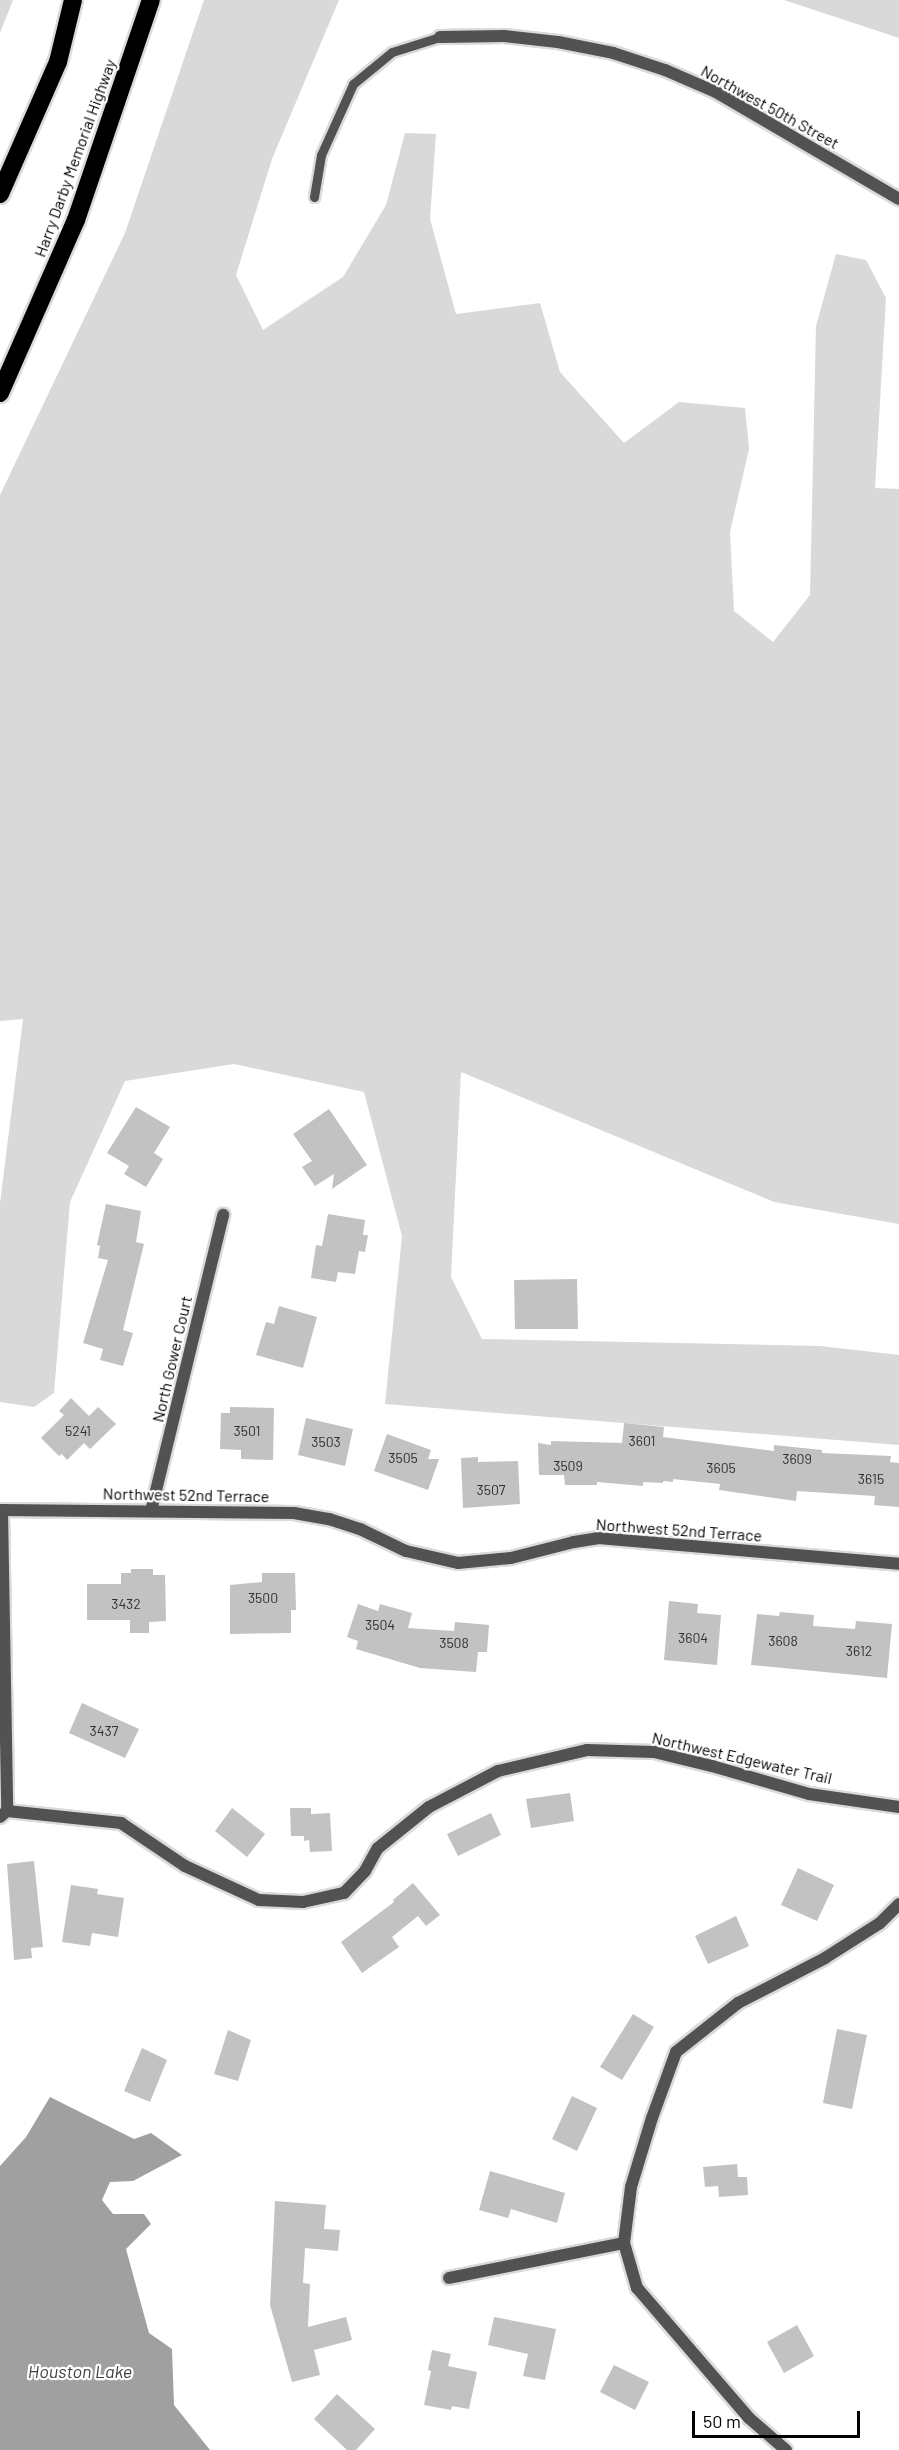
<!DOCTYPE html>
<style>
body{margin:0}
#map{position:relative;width:899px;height:2450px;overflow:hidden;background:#fff;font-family:Barlow,sans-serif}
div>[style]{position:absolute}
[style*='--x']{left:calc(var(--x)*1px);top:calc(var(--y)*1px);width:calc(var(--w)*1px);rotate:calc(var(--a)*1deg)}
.green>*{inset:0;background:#d9d9d9}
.water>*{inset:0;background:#a0a0a0}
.building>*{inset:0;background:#c2c2c2}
.roads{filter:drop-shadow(2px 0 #dbdbdb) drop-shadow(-2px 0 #dbdbdb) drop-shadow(0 2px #dbdbdb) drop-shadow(0 -2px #dbdbdb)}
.lane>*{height:9px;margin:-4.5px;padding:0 4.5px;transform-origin:4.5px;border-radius:4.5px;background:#525252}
.street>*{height:12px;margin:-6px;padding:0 6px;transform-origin:6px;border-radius:6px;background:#525252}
.highway>*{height:18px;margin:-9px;padding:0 9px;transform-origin:9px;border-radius:9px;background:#000}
span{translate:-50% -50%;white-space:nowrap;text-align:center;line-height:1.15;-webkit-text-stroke:4.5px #fff;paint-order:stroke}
.number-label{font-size:14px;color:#303030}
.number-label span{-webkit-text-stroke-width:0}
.street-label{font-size:16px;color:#000}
.water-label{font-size:18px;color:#414141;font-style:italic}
.scale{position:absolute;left:692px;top:2411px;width:168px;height:27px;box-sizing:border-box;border:3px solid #000;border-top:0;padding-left:8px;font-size:18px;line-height:21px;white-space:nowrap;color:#000;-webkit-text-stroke:4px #fff;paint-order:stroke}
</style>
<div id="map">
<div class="green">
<div style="clip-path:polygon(0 0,13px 0,0 33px)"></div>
<div style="clip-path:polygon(204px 0,339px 0,272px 159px,236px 275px,263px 330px,343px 277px,386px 205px,405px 133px,436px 134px,430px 219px,456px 314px,540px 303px,560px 372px,624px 443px,679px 402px,745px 408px,749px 449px,730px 532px,734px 611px,773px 642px,810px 595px,816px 326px,836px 254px,866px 260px,886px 298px,875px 488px,899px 489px,899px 1224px,774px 1202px,461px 1072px,451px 1277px,482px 1339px,820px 1346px,899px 1355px,899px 1445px,385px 1404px,402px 1236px,364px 1092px,234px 1064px,125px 1081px,70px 1202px,54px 1393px,34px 1407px,0 1402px,0 1203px,23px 1019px,0 1021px,0 495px,125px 233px)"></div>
<div style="clip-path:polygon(784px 0,899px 0,899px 38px)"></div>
</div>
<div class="water">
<div style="clip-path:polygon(50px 2097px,134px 2139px,151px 2133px,182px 2155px,133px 2181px,110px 2182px,102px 2200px,113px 2214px,144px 2214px,151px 2224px,126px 2249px,149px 2333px,172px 2349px,174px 2405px,210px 2450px,0 2450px,0 2166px,26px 2137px)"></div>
</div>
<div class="building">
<div style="clip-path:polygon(136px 1107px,170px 1127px,154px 1153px,163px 1159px,146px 1187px,124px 1174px,129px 1166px,107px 1153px)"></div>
<div style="clip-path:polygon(329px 1109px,367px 1165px,332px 1189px,334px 1174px,315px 1186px,302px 1167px,312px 1161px,293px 1134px)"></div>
<div style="clip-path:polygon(106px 1204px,141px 1211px,136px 1242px,144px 1244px,123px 1330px,133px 1333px,123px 1366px,100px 1360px,103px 1349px,83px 1343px,108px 1260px,98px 1258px,100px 1246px,97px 1245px)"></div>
<div style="clip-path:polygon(328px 1214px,365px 1220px,363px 1235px,368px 1235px,365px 1252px,359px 1251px,355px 1274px,338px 1272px,336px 1282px,311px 1278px,316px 1245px,322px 1246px)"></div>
<div style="clip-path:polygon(577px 1279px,578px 1329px,515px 1329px,514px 1280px)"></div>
<div style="clip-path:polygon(279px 1306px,317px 1317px,303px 1368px,256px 1355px,266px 1322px,274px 1324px)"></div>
<div style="clip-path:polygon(71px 1398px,89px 1416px,98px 1407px,116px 1424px,90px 1449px,84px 1443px,67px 1460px,62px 1454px,59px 1456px,41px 1438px,64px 1415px,59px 1411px)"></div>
<div style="clip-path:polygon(230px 1407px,274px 1408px,273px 1460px,241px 1459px,241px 1450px,220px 1449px,221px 1413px,230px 1413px)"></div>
<div style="clip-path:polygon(306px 1418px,353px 1429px,345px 1466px,298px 1455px)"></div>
<div style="clip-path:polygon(624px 1423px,664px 1427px,663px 1437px,774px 1451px,774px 1445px,822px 1450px,822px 1453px,891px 1456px,890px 1462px,899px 1463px,899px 1507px,874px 1505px,875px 1496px,797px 1491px,796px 1501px,719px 1490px,720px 1484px,673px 1479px,673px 1482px,663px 1481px,663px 1483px,643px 1482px,643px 1486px,597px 1482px,597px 1485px,565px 1485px,564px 1475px,539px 1475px,538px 1443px,551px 1445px,551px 1441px,622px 1443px)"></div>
<div style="clip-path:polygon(387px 1434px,431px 1450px,428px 1459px,439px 1459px,428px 1490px,374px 1471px)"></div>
<div style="clip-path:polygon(478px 1457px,478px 1462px,518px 1461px,520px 1504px,463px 1508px,461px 1458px)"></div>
<div style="clip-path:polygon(131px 1569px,153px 1569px,153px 1575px,165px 1575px,166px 1621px,149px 1622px,149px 1633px,130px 1633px,130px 1620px,87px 1620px,87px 1584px,121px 1584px,121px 1573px,131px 1573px)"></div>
<div style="clip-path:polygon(262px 1573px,295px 1573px,296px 1610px,291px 1610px,291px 1633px,230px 1634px,230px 1585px,262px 1582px)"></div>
<div style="clip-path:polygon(669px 1601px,698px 1604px,697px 1613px,721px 1615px,717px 1665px,664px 1660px)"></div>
<div style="clip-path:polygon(358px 1604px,378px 1611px,380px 1604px,412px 1613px,408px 1628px,454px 1631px,455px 1622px,489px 1625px,487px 1652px,478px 1652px,476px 1672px,420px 1668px,356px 1649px,358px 1641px,347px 1637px)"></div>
<div style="clip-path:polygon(780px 1612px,814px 1615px,813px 1626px,855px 1629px,856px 1621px,892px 1624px,887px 1678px,751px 1665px,757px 1614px,779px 1616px)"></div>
<div style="clip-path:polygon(82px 1703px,139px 1729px,125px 1758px,69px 1733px)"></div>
<div style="clip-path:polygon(570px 1793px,574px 1821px,531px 1828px,526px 1799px)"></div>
<div style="clip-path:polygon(232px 1808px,265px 1834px,247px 1857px,215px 1831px)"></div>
<div style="clip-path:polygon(290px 1808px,311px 1808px,311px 1814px,330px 1813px,332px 1851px,310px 1852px,309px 1840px,304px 1841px,304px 1836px,291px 1836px)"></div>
<div style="clip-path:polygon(491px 1813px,501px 1835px,458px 1856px,447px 1834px)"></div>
<div style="clip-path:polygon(34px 1861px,43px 1947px,31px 1948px,32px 1958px,14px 1960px,7px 1864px)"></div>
<div style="clip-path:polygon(798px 1868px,834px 1885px,817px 1921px,781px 1905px)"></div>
<div style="clip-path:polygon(413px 1883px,440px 1915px,426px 1926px,418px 1916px,392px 1937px,399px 1947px,362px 1973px,341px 1942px,394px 1902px,393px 1900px)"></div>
<div style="clip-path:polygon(71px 1885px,98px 1889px,97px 1894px,124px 1898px,118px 1937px,92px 1933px,90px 1946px,62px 1942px)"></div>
<div style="clip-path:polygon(736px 1916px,749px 1946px,708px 1964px,695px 1936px)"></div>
<div style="clip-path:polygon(633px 2014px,654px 2027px,622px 2080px,600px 2067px)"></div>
<div style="clip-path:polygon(837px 2029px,867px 2035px,852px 2109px,823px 2103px)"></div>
<div style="clip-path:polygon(228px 2030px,251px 2040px,238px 2081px,214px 2074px)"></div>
<div style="clip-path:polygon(142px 2048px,167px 2060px,150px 2102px,124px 2091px)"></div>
<div style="clip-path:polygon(572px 2096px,597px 2108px,577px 2151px,552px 2139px)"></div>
<div style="clip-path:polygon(737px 2164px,738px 2177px,747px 2177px,748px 2195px,719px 2197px,718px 2186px,705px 2187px,703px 2167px)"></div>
<div style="clip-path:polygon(490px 2171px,565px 2193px,557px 2223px,511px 2209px,508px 2218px,479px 2210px)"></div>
<div style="clip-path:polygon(275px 2201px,326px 2205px,324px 2229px,340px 2230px,338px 2251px,305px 2248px,303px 2283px,310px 2284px,308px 2327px,346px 2317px,352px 2340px,314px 2350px,320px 2375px,292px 2382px,270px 2305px)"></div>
<div style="clip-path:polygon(494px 2317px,556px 2329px,545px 2380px,523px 2376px,528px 2354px,488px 2345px)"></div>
<div style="clip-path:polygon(797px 2325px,814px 2356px,784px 2373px,767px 2342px)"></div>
<div style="clip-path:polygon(432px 2350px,451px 2354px,448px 2366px,477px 2372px,469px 2409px,452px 2406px,451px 2410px,424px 2405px,431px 2371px,428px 2370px)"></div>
<div style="clip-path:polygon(614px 2365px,649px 2382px,635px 2410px,600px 2392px)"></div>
<div style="clip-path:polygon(337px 2394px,375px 2429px,356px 2450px,347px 2450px,314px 2419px)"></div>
</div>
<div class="roads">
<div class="lane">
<div style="--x:314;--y:197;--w:43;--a:-80.5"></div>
<div style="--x:321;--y:155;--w:78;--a:-65.7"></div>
<div style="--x:353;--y:84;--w:50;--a:-39.4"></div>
<div style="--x:392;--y:52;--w:50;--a:-17.4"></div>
</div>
<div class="street">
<div style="--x:440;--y:37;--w:64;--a:-0.9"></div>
<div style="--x:504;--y:36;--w:54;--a:6.3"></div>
<div style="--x:558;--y:42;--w:56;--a:11.3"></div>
<div style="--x:613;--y:53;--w:55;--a:18.1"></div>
<div style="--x:665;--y:70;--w:56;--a:23.3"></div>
<div style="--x:716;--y:92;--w:212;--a:30.3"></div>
<div style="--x:0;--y:1510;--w:294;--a:0.6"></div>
<div style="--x:294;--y:1513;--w:36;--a:10"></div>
<div style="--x:329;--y:1519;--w:33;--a:18"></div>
<div style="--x:360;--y:1529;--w:51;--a:25.6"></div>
<div style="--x:406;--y:1551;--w:53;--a:13"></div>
<div style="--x:458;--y:1563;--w:53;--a:-5.4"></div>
<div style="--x:511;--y:1558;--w:65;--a:-14.3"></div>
<div style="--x:574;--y:1542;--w:24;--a:-9"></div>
<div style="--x:598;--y:1538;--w:302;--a:4.9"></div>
<div style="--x:2;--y:1510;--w:301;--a:89"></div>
<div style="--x:151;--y:1511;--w:305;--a:-76.3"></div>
<div style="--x:0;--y:1817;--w:9;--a:-41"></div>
<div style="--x:7;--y:1811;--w:115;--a:6"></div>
<div style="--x:121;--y:1823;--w:77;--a:33.9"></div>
<div style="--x:185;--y:1866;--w:81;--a:24.7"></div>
<div style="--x:259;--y:1900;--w:44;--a:2.6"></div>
<div style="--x:303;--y:1902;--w:42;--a:-12.4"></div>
<div style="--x:344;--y:1893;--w:30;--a:-46"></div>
<div style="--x:365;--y:1871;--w:26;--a:-61"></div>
<div style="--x:378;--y:1848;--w:65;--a:-38.8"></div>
<div style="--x:429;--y:1807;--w:78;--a:-27.6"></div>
<div style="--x:498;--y:1771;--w:91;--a:-13.3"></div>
<div style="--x:587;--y:1750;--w:67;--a:1.7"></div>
<div style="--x:654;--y:1752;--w:60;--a:13.6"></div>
<div style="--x:712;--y:1766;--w:101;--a:16.1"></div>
<div style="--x:809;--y:1794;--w:91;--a:8.2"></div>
<div style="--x:449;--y:2278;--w:178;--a:-11.3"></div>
<div style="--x:786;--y:2450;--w:49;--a:-139.1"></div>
<div style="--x:749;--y:2418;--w:172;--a:-130.7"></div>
<div style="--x:637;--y:2288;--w:47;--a:-106.1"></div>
<div style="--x:624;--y:2243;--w:56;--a:-82.9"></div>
<div style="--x:631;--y:2187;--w:72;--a:-73.1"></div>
<div style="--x:652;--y:2118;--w:70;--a:-70"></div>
<div style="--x:676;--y:2052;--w:79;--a:-38.3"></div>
<div style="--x:738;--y:2003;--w:98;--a:-27.3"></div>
<div style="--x:825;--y:1958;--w:65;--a:-32.5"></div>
<div style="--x:880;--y:1923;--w:27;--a:-45"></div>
</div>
<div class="highway">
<div style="--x:0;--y:194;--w:144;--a:-66.3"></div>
<div style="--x:58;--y:62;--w:64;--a:-76.4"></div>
<div style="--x:0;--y:393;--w:189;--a:-66.3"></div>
<div style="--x:76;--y:220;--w:232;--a:-71.2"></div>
</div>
</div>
<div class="number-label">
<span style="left:78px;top:1431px">5241</span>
<span style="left:247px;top:1431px">3501</span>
<span style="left:642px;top:1441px">3601</span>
<span style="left:326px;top:1442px">3503</span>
<span style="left:403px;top:1458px">3505</span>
<span style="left:797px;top:1459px">3609</span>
<span style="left:568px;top:1466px">3509</span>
<span style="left:721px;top:1468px">3605</span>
<span style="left:871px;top:1479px">3615</span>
<span style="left:491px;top:1490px">3507</span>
<span style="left:263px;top:1598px">3500</span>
<span style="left:126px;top:1604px">3432</span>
<span style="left:380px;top:1625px">3504</span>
<span style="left:693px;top:1638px">3604</span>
<span style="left:783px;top:1641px">3608</span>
<span style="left:454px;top:1643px">3508</span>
<span style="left:859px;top:1651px">3612</span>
<span style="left:104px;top:1731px">3437</span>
</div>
<div class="street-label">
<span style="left:770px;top:107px;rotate:29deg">Northwest 50th Street</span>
<span style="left:75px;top:158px;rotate:-70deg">Harry Darby Memorial Highway</span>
<span style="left:172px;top:1359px;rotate:-77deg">North Gower Court</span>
<span style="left:186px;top:1495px;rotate:1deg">Northwest 52nd Terrace</span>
<span style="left:679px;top:1530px;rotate:4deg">Northwest 52nd Terrace</span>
<span style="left:742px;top:1758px;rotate:13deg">Northwest Edgewater Trail</span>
</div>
<div class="water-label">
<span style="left:80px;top:2371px">Houston Lake</span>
</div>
<div class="scale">50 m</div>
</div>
